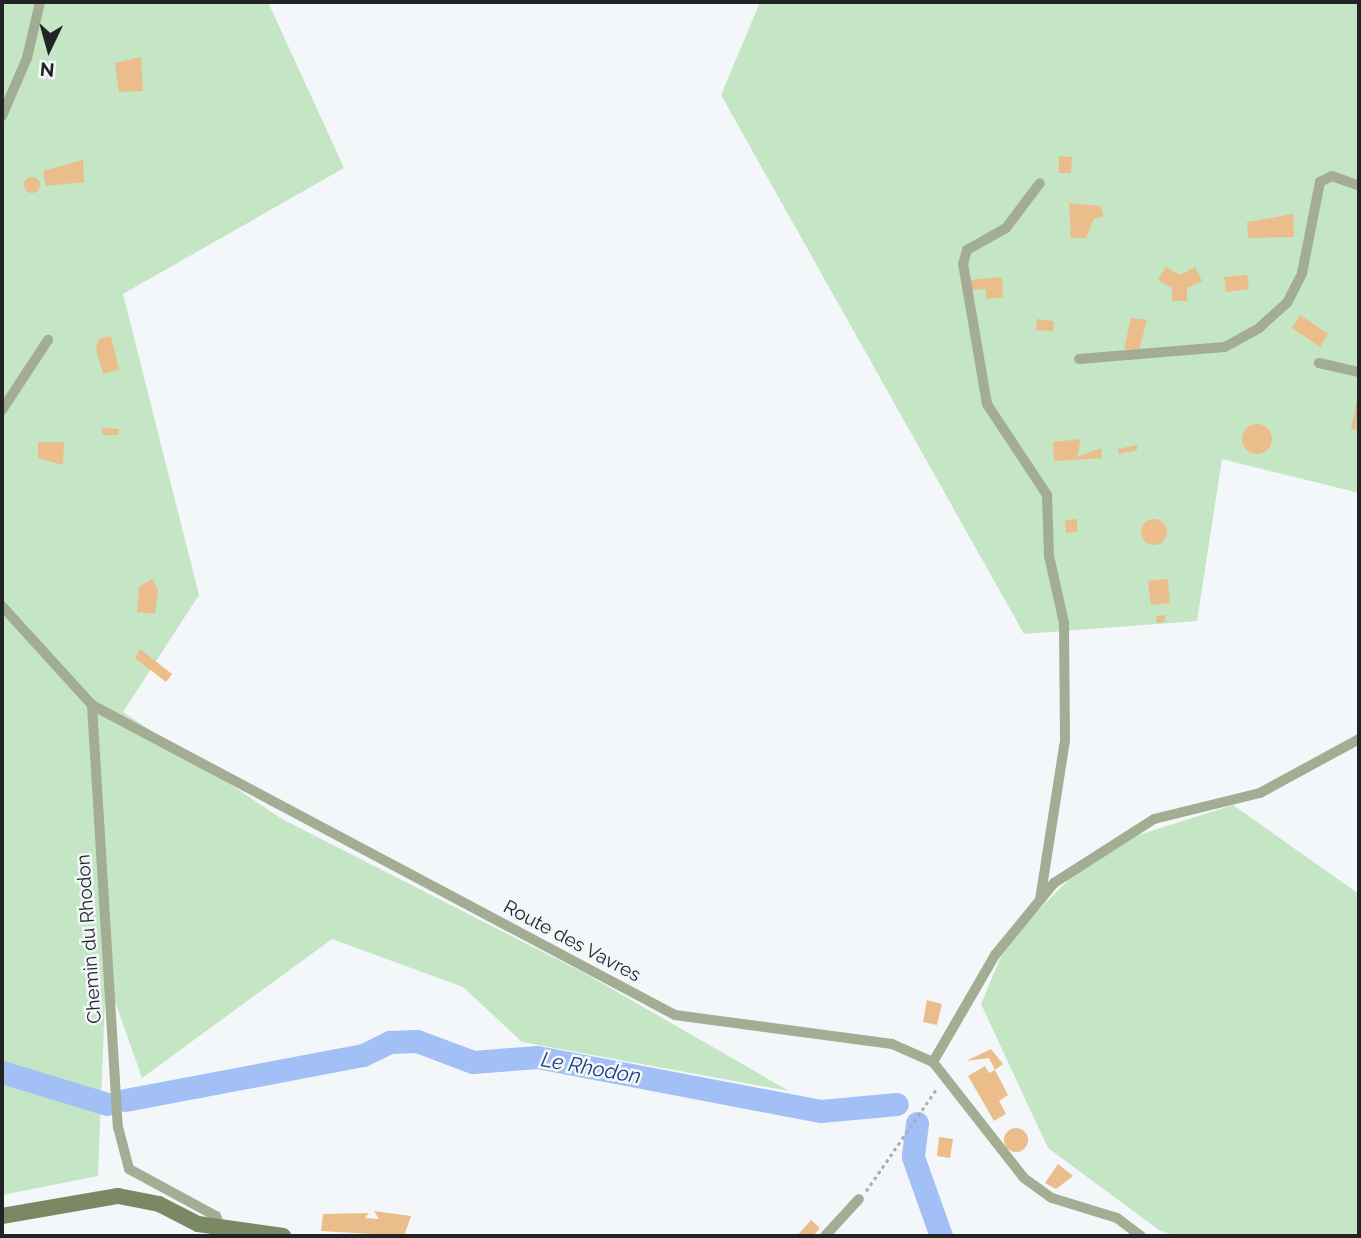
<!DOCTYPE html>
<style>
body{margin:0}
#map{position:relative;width:1361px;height:1238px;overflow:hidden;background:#f4f7f9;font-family:Raleway,sans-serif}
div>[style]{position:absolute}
.green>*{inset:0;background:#c4e6c5}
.river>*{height:23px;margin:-11.5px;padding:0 11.5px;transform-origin:11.5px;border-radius:11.5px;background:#a2bff6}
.building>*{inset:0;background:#ebbd8b}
.round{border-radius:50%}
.path>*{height:2.5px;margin-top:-1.25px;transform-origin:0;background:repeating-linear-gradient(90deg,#abadaf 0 3.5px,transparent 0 7px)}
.minor>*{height:10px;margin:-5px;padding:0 5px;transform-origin:5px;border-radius:5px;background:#a2ad93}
.secondary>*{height:16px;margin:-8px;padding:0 8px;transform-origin:8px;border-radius:8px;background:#7a8964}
span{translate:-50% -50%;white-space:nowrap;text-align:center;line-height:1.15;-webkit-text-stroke:5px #f4f7f9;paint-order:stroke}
.street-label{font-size:19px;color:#222324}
.water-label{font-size:21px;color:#1e3e7d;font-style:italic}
.frame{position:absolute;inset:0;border:4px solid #222324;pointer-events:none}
.north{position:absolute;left:14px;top:14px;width:70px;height:70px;-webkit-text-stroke:5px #f4f7f9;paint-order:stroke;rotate:185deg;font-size:19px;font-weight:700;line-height:28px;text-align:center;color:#222324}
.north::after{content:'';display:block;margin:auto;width:24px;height:32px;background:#222324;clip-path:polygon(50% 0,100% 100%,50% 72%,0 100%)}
</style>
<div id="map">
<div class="green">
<i style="clip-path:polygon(2px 2px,268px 2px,344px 168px,123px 294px,199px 595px,123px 712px,282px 819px,586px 974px,789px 1091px,522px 1042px,463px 987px,332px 939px,142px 1078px,106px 976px,98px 1176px,2px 1195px)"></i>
<i style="clip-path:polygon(760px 2px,1359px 2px,1359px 493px,1222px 459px,1197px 621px,1024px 634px,721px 95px)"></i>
<i style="clip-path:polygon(1233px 805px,1359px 894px,1359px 1236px,1176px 1236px,1159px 1230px,1048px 1148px,981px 1004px,1007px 942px,1101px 847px)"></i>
</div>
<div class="river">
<i style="left:2px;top:1072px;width:110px;rotate:16.9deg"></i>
<i style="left:125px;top:1100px;width:242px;rotate:-10.7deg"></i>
<i style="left:363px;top:1055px;width:30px;rotate:-26deg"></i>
<i style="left:390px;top:1042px;width:27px;rotate:-2deg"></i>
<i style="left:417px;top:1041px;width:60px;rotate:20.6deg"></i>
<i style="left:473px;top:1062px;width:64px;rotate:-4.5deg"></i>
<i style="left:537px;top:1057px;width:289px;rotate:10.8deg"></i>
<i style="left:821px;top:1111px;width:76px;rotate:-5.3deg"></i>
<i style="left:917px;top:1123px;width:34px;rotate:97deg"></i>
<i style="left:913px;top:1157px;width:84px;rotate:70.5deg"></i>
</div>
<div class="building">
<i style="clip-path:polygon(141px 57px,143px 91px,119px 92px,115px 63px)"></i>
<i style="clip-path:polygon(1059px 156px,1072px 157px,1071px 173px,1059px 173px)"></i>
<i style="clip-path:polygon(83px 160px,84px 182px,46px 186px,43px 171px)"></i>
<i class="round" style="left:24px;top:177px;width:16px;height:16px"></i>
<i style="clip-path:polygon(1069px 203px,1101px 206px,1103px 217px,1094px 218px,1086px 238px,1071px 238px)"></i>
<i style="clip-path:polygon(1293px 214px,1294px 237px,1248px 238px,1247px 222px)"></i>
<i style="clip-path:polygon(1166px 267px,1180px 275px,1195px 267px,1202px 281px,1187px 288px,1187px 301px,1172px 301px,1172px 288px,1158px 280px)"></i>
<i style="clip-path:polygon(1247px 275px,1249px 289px,1226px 292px,1224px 277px)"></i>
<i style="clip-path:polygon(1002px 277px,1003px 297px,986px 299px,986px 289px,971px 290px,970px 280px)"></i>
<i style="clip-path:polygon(1300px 315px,1328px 334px,1320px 347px,1292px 328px)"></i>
<i style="clip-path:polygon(1131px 318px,1147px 320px,1139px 351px,1124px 349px)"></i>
<i style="clip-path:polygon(1037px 319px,1054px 321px,1053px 331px,1036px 330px)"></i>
<i style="clip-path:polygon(111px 336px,119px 369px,103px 374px,96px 349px,99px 339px)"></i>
<i style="clip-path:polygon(1358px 394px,1359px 395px,1359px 430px,1351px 429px)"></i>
<i class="round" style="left:1242px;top:424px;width:30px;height:30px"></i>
<i style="clip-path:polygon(102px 428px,119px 429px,118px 435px,102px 435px)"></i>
<i style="clip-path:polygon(1081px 439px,1077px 457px,1101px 448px,1102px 458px,1054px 461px,1053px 442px)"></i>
<i style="clip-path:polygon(38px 442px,64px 442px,63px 465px,38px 458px)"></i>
<i style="clip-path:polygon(1137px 445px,1137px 450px,1119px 454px,1118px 449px)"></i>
<i style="clip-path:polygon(1077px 519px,1077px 532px,1066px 533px,1065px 520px)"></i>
<i class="round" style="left:1141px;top:519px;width:26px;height:26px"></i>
<i style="clip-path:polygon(152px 579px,158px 590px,155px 614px,137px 612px,139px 587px)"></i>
<i style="clip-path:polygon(1168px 579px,1170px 603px,1151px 605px,1148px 581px)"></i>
<i style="clip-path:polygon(1165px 615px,1165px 622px,1157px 623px,1156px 616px)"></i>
<i style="clip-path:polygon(140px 649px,172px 674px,166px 682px,135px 658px)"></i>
<i style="clip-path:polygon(927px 1000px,942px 1004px,937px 1025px,923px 1022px)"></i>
<i style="clip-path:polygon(991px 1049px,1003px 1064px,995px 1070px,1008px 1095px,999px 1101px,1006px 1114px,994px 1121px,968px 1076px,985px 1066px,989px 1073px,995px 1070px,989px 1058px,966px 1061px)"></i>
<i class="round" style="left:1004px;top:1128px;width:24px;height:24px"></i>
<i style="clip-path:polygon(939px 1137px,953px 1139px,950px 1158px,937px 1156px)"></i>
<i style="clip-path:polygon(1058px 1164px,1073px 1176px,1056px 1189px,1045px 1183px)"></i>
<i style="clip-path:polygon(374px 1211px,411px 1216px,404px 1236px,321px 1231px,323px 1214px,369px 1213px,365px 1218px,379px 1219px)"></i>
<i style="clip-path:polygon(811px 1220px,820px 1228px,813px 1236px,797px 1236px)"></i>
</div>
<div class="path">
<i style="left:866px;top:1191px;width:125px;rotate:-55.4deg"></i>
</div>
<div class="minor">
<i style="left:2px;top:116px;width:63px;rotate:-66.7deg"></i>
<i style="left:27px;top:58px;width:57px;rotate:-76.9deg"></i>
<i style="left:1079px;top:359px;width:146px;rotate:-4.7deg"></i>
<i style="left:1225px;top:347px;width:39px;rotate:-29deg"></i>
<i style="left:1259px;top:328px;width:38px;rotate:-42deg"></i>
<i style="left:1287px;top:303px;width:34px;rotate:-63deg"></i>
<i style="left:1302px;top:273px;width:93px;rotate:-78.8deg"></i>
<i style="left:1320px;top:182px;width:13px;rotate:-27deg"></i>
<i style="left:1332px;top:176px;width:29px;rotate:20deg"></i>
<i style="left:1319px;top:363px;width:41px;rotate:12.7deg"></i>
<i style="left:2px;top:410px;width:84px;rotate:-56.7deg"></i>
<i style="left:2px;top:606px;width:134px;rotate:47.7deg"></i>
<i style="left:92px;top:705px;width:660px;rotate:28deg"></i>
<i style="left:675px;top:1015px;width:219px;rotate:7.6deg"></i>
<i style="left:892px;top:1044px;width:45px;rotate:23.7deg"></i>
<i style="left:933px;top:1062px;width:147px;rotate:51.9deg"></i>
<i style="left:1024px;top:1178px;width:34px;rotate:36deg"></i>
<i style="left:1052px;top:1198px;width:68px;rotate:17.1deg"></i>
<i style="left:1117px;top:1218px;width:30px;rotate:37deg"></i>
<i style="left:92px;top:705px;width:423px;rotate:86.5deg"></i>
<i style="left:118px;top:1127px;width:43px;rotate:75.3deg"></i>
<i style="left:129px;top:1169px;width:99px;rotate:28.4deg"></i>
<i style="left:216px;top:1216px;width:14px;rotate:69deg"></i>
<i style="left:1040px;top:900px;width:162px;rotate:-81.1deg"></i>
<i style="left:1065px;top:740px;width:117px;rotate:-90.5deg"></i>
<i style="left:1064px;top:623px;width:69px;rotate:-102.6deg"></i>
<i style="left:1049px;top:556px;width:61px;rotate:-91.9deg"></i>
<i style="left:1047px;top:495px;width:109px;rotate:-123.4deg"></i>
<i style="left:987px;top:404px;width:142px;rotate:-99.7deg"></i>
<i style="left:963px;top:264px;width:15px;rotate:-74deg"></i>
<i style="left:967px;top:250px;width:45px;rotate:-29.4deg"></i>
<i style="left:1006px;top:228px;width:56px;rotate:-52.9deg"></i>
<i style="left:933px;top:1062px;width:124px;rotate:-59.9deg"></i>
<i style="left:995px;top:955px;width:93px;rotate:-50.7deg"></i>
<i style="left:1054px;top:883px;width:119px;rotate:-32.6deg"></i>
<i style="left:1154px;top:819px;width:109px;rotate:-13.8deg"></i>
<i style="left:1260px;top:793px;width:113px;rotate:-28.6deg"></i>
<i style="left:825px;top:1236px;width:50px;rotate:-47.4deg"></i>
</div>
<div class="secondary">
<i style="left:2px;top:1216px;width:118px;rotate:-9.8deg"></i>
<i style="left:118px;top:1196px;width:42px;rotate:11deg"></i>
<i style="left:159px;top:1204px;width:44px;rotate:27.1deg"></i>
<i style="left:198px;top:1224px;width:86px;rotate:8deg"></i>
</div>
<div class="street-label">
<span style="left:89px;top:939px;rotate:-94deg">Chemin du Rhodon</span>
<span style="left:572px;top:941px;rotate:28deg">Route des Vavres</span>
</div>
<div class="water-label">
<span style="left:591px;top:1068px;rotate:10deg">Le Rhodon</span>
</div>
<div class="frame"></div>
<div class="north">N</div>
</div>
